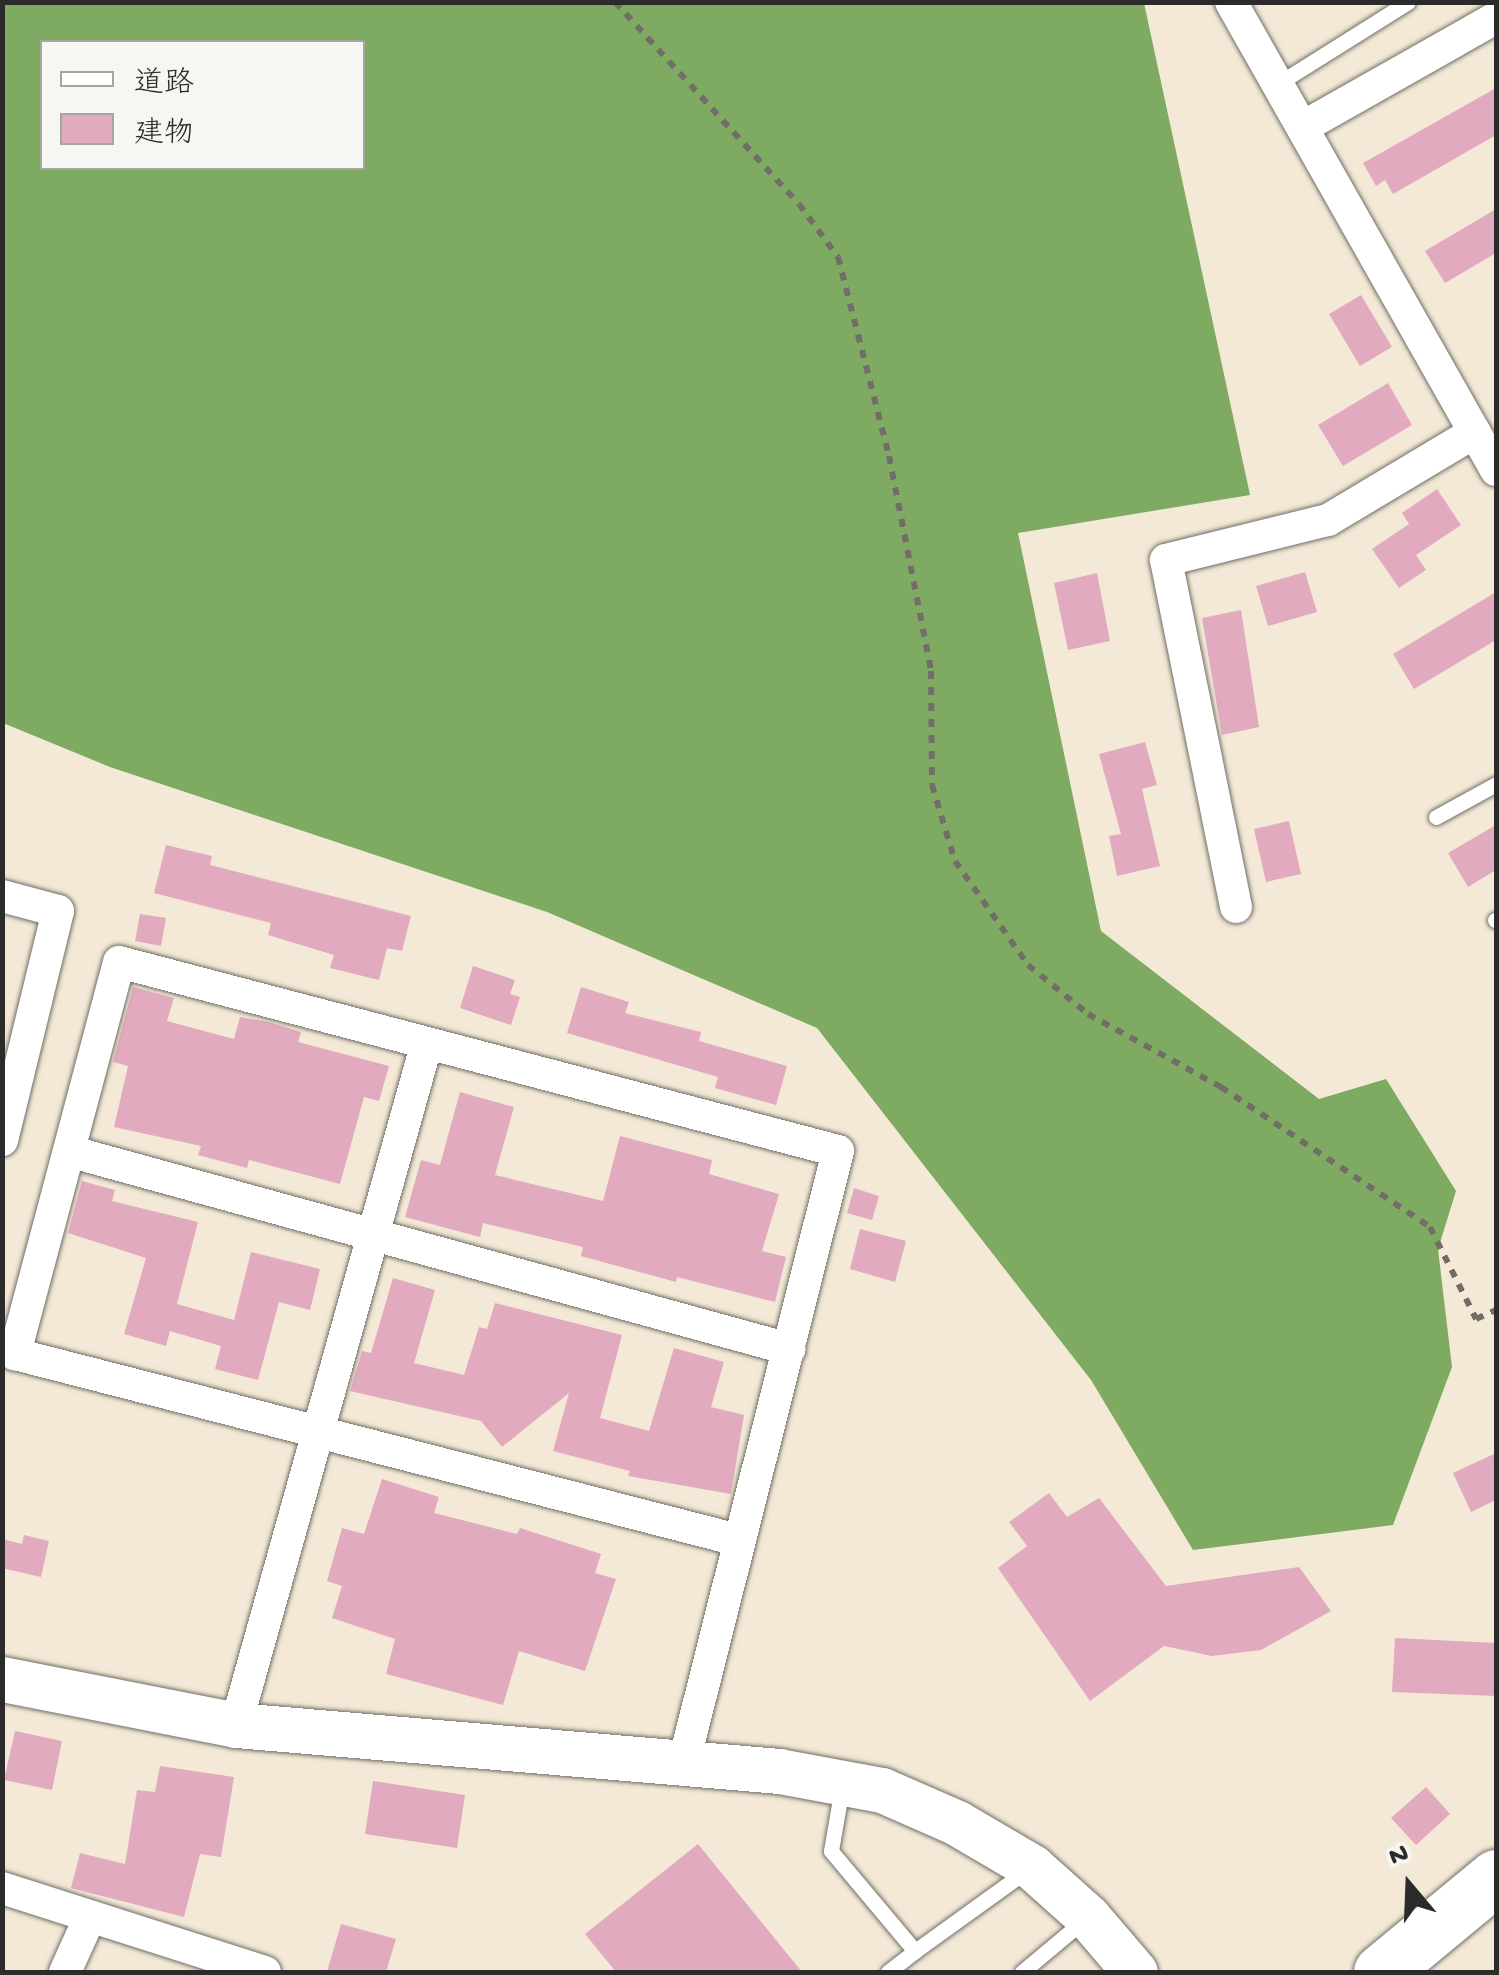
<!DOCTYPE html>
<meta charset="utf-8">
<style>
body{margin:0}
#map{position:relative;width:1499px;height:1975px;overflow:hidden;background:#f3e9d6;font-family:"Gochi Hand","Klee One",sans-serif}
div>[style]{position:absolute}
.forest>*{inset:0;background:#7faa61}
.building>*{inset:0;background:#e2aabe}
.path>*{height:6px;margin-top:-3px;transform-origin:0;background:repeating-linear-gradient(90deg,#716e67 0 8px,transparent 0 16px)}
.roads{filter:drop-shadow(0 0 2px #716e67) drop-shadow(0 0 2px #716e67)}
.lane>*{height:15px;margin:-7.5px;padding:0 7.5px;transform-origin:7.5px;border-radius:7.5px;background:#fff}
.street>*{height:32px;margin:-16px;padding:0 16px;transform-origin:16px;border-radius:16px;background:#fff}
.secondary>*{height:45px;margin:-22.5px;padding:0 22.5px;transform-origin:22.5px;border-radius:22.5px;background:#fff}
.highway>*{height:55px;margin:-27.5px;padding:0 27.5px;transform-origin:27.5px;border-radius:27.5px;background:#fff}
span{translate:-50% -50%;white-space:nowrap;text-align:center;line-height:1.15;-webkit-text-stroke:8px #f6f6f2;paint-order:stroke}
.frame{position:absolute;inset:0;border:5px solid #2b2b2b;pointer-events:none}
.legend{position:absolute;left:40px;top:40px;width:325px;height:130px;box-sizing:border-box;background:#f6f6f2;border:2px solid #a5a5a2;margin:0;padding:12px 18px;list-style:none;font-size:30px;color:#2b2b2b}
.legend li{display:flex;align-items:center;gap:20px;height:50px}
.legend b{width:50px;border:2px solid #a5a5a2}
.north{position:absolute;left:1359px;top:1835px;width:100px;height:100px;-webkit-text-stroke:8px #f6f6f2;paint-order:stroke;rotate:341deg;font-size:28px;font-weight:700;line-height:40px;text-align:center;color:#2b2b2b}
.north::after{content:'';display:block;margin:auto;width:35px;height:45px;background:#2b2b2b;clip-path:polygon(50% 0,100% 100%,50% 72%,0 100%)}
</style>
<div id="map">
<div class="forest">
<i style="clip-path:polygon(evenodd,2px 3px,1144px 3px,1250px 495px,1018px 533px,1101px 931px,1319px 1099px,1386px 1079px,1456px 1191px,1438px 1249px,1452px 1367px,1393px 1525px,1193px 1550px,1091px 1380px,817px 1028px,547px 912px,110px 767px,3px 723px,2px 3px,42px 42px,362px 42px,362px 168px,42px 168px,42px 42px)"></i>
</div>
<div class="building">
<i style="clip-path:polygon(1496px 88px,1496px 135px,1393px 194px,1385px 180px,1376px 186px,1363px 163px)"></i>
<i style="clip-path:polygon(1496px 209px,1496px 253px,1445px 283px,1425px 251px)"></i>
<i style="clip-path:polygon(1361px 295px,1392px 347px,1360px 366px,1329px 314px)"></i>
<i style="clip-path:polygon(1388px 383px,1412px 425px,1343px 466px,1318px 425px)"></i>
<i style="clip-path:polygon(1437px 489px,1461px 525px,1416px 555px,1426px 570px,1399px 588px,1372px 549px,1409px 524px,1402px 513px)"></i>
<i style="clip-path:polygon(1305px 572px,1317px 612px,1268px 626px,1256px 586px)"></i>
<i style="clip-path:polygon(1097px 573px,1110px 641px,1068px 650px,1054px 583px)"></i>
<i style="clip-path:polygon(1496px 592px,1496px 640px,1414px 689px,1393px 654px)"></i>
<i style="clip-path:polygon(1241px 610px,1259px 727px,1222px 735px,1202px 618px)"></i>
<i style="clip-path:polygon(1145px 742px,1157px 785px,1142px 789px,1160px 866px,1117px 876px,1109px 836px,1121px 834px,1099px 754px)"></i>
<i style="clip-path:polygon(1289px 821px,1301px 874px,1266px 882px,1254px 829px)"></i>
<i style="clip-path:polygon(1496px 825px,1496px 870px,1468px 887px,1448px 853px)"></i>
<i style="clip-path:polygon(166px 845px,212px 856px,210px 865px,411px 916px,402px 951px,387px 948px,379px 980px,330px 968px,334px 955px,268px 935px,271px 923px,154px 893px)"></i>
<i style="clip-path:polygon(140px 914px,166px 918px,161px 946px,135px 941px)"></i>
<i style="clip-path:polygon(473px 966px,515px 980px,510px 994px,520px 997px,511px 1025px,460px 1008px)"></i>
<i style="clip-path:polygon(133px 987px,174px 998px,167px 1021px,234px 1039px,240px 1017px,269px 1022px,301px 1032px,298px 1042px,389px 1066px,379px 1101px,364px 1097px,340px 1184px,249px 1160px,247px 1168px,198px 1155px,201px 1146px,114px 1127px,128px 1066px,113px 1062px)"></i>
<i style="clip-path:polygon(581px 987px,629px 1002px,625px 1013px,701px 1032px,699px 1041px,787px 1066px,776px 1105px,715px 1088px,718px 1077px,567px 1033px)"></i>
<i style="clip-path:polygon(460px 1092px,514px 1107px,495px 1175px,603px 1201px,620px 1136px,712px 1160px,709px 1174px,779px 1194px,762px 1251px,786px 1257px,775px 1302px,677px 1277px,676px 1282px,581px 1256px,583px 1247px,483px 1223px,480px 1237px,405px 1217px,421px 1160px,440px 1165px)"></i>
<i style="clip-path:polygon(82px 1181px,115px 1190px,112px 1201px,198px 1222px,177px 1304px,234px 1320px,251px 1252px,320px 1269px,310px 1310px,279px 1302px,258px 1380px,215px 1369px,221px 1346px,170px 1331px,166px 1346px,124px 1334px,146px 1258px,68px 1233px)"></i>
<i style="clip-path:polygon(854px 1188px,879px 1196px,872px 1220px,847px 1213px)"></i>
<i style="clip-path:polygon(860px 1229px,906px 1241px,895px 1282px,850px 1269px)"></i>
<i style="clip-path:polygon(393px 1278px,435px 1290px,414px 1363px,464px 1375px,479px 1327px,487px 1329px,495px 1303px,622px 1335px,600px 1418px,649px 1431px,674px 1348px,724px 1362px,711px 1407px,744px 1415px,731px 1494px,628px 1476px,630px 1471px,553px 1451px,569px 1393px,502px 1447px,481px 1421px,350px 1391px,362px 1351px,371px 1353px)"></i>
<i style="clip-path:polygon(1496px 1453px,1496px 1500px,1471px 1512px,1453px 1473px)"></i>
<i style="clip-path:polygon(382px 1479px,439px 1497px,434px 1513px,517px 1534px,520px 1528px,601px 1554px,595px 1573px,616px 1579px,585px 1671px,519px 1651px,503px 1705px,386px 1674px,395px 1639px,332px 1618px,342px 1586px,327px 1581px,342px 1528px,364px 1534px)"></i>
<i style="clip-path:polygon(1049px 1493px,1067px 1517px,1099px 1498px,1166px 1586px,1299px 1567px,1331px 1611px,1261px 1650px,1212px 1656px,1164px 1646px,1090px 1701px,998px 1568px,1027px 1546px,1009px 1522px)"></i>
<i style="clip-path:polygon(24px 1535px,49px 1541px,41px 1577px,2px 1568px,2px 1539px,22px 1544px)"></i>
<i style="clip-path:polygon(1395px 1638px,1496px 1643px,1496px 1696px,1392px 1692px)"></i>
<i style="clip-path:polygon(15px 1731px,62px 1741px,52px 1790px,4px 1780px)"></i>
<i style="clip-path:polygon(160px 1766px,234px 1777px,221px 1857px,200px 1854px,184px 1917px,71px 1888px,80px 1853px,125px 1864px,137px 1790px,155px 1792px)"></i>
<i style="clip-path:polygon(373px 1781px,465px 1795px,457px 1848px,365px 1834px)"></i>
<i style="clip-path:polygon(1426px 1787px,1450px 1814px,1416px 1845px,1391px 1818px)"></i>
<i style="clip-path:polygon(698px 1844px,802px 1972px,616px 1972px,585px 1934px)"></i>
<i style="clip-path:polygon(341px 1924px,396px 1939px,386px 1972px,327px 1972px)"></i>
</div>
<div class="path">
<i style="left:615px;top:2px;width:273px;rotate:47.7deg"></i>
<i style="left:799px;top:204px;width:66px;rotate:53.7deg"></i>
<i style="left:838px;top:257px;width:205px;rotate:75.6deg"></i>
<i style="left:889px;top:456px;width:219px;rotate:78.9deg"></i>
<i style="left:931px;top:671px;width:114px;rotate:89.5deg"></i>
<i style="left:932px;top:785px;width:79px;rotate:73.2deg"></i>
<i style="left:955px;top:861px;width:127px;rotate:54.9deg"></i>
<i style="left:1028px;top:965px;width:77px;rotate:39.2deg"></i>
<i style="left:1088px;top:1014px;width:152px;rotate:28.8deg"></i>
<i style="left:1221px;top:1087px;width:252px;rotate:33.8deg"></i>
<i style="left:1430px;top:1227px;width:103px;rotate:63.4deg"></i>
<i style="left:1476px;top:1319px;width:22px;rotate:-24deg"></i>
</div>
<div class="roads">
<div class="lane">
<i style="left:1279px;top:83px;width:152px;rotate:-32.1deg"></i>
<i style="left:1436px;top:817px;width:68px;rotate:-28.8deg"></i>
<i style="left:1495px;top:920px;width:1px"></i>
<i style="left:842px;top:1787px;width:65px;rotate:99.8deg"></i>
<i style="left:831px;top:1851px;width:131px;rotate:50deg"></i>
<i style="left:915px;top:1951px;width:137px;rotate:-35.8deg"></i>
<i style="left:888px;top:1972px;width:34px;rotate:-38deg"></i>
<i style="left:1022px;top:1972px;width:81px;rotate:-40deg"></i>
</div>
<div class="street">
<i style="left:1231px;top:2px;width:538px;rotate:60.48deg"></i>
<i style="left:1303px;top:127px;width:222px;rotate:-29.5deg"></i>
<i style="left:2px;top:896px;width:58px;rotate:15deg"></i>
<i style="left:58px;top:911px;width:236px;rotate:103.7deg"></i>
<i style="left:1236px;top:907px;width:354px;rotate:-101.4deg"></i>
<i style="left:1166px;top:560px;width:167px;rotate:-13.9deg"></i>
<i style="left:1328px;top:520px;width:171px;rotate:-30.9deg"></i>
<i style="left:72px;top:1152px;width:744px;rotate:15.36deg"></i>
<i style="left:236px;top:1725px;width:705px;rotate:-74.37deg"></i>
<i style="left:683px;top:1766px;width:634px;rotate:-75.85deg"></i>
<i style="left:838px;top:1151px;width:743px;rotate:-165.27deg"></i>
<i style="left:119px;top:962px;width:406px;rotate:104.9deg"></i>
<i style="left:15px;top:1354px;width:747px;rotate:14.43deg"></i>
<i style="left:2px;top:1888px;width:276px;rotate:17.7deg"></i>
<i style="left:65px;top:1972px;width:60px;rotate:-65.6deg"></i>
</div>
<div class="secondary">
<i style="left:2px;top:1679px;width:238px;rotate:11.1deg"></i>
<i style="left:236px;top:1725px;width:545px;rotate:4.84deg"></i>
<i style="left:779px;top:1771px;width:105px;rotate:10.5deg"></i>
<i style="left:882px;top:1790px;width:82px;rotate:23.7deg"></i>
<i style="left:957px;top:1823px;width:87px;rotate:30.4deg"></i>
<i style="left:1032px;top:1867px;width:75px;rotate:41.8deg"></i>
<i style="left:1088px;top:1917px;width:72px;rotate:49.5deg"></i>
</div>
<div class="highway">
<i style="left:1381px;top:1972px;width:149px;rotate:-39.6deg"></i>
</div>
</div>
<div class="frame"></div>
<ul class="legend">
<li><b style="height:12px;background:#fff"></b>道路</li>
<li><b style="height:28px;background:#e2aabe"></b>建物</li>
</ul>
<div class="north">N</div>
</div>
